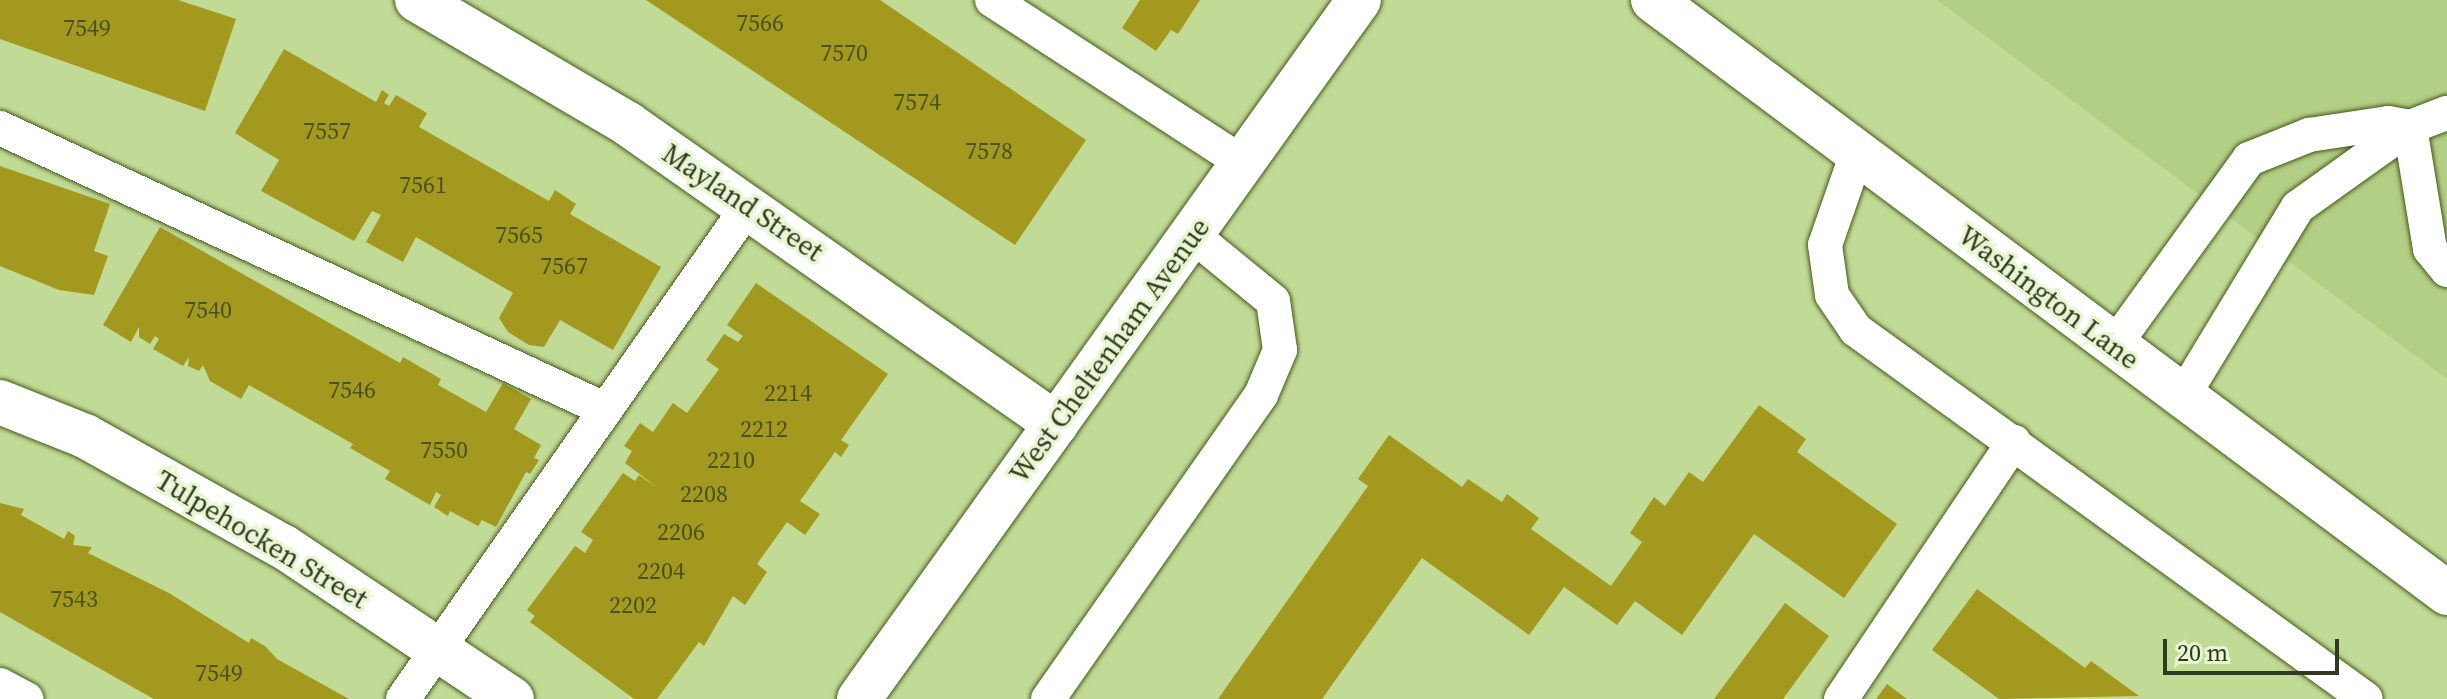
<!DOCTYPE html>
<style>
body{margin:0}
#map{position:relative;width:2447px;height:699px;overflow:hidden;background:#c1da96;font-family:"Source Serif 4",serif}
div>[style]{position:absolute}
.built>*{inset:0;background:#b3ce85}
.building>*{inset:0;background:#a2991e}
.roads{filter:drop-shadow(0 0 2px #455918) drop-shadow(0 0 2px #455918)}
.lane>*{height:34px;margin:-17px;padding:0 17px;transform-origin:17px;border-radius:17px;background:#fff}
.street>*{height:44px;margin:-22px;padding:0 22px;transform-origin:22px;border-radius:22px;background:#fff}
.primary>*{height:44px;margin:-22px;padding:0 22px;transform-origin:22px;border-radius:22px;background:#fff}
.highway>*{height:44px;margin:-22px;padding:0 22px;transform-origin:22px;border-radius:22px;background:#fff}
span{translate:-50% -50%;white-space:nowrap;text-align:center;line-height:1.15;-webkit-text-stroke:7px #e8f6d4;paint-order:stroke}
.number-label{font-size:24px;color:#4c521f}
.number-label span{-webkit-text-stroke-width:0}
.street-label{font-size:28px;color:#303a1f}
.scale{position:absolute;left:2163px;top:639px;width:176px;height:36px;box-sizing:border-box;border:4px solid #303a1f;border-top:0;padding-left:10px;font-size:24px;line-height:28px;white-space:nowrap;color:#303a1f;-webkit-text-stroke:6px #e8f6d4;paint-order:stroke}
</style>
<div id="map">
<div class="built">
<i style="clip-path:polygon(1937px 0,2447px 0,2447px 379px)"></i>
</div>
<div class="building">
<i style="clip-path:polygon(0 0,178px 0,236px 19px,205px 111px,0 39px)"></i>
<i style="clip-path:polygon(646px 0,880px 0,1086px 140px,1015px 245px)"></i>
<i style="clip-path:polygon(1140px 0,1200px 0,1178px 34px,1171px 30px,1156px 51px,1122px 28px)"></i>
<i style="clip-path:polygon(284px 49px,376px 102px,382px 90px,389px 95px,384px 103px,389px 106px,396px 95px,427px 113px,419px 127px,549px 201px,555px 190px,576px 204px,570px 214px,661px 267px,613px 350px,560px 320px,544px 347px,529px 345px,508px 332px,499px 318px,513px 293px,416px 237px,403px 262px,366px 242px,381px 215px,372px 211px,354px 241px,261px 191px,279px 160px,235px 133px)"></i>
<i style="clip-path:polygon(0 166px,110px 204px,94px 251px,108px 256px,94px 295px,59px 290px,0 266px)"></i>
<i style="clip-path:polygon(160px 227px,400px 363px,403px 357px,441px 379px,438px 385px,486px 412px,503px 383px,531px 399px,514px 429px,541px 445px,534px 458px,539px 460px,530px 474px,526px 472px,496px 527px,482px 520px,478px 526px,450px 511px,448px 516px,434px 507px,441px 495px,436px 492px,430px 505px,385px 479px,390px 471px,350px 448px,353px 444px,249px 385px,241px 399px,210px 381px,203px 365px,199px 371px,188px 366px,189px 357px,183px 366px,153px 349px,159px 339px,155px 336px,150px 344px,139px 337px,139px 327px,131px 342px,103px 325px)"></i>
<i style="clip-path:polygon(756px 283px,888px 374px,841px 440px,849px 445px,841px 457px,835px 452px,800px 501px,820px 514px,805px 535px,787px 522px,757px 564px,767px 572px,745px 605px,733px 596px,704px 646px,699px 642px,657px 699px,634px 699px,530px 622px,535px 616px,527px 610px,575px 546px,585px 553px,593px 540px,581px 532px,623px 473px,635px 481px,639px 475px,658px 488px,625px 463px,632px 451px,624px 446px,640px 423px,653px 432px,673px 403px,687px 413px,719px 369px,706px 360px,724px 334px,738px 342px,743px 336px,727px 325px)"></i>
<i style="clip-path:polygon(1759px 405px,1806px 439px,1797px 452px,1897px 524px,1844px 598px,1754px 534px,1682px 635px,1635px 601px,1617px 625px,1564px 587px,1529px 635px,1422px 558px,1322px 699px,1218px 699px,1368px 486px,1358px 479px,1389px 435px,1462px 487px,1468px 479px,1502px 502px,1507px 494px,1539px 518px,1531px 529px,1611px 586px,1642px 542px,1630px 533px,1654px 497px,1665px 506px,1689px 472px,1703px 482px)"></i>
<i style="clip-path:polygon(0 503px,24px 509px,21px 515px,64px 539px,68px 531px,75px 536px,73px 545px,92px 547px,88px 553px,169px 593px,249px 643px,251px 638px,265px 646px,277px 659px,349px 699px,154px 699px,120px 680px,0 612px)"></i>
<i style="clip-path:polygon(1977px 589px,2085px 668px,2091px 661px,2139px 696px,1999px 699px,1932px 650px)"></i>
<i style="clip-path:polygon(1785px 603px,1829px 636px,1783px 699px,1714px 699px)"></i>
<i style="clip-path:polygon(1887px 684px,1907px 699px,1876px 699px)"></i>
</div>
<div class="roads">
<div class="lane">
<i style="left:992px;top:0;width:299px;rotate:33deg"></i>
<i style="left:2410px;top:127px;width:124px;rotate:80.7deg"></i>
<i style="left:2430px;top:249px;width:27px;rotate:51deg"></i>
<i style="left:0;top:128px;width:668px;rotate:24.95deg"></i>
<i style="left:1857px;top:153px;width:97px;rotate:109.2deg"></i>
<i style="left:1825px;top:245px;width:50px;rotate:82deg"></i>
<i style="left:1832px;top:295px;width:42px;rotate:55.6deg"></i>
<i style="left:1856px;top:330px;width:629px;rotate:35.89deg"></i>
<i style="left:2113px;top:347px;width:232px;rotate:-54.1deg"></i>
<i style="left:2249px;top:159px;width:65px;rotate:-21.8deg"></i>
<i style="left:2309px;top:135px;width:80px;rotate:-8.6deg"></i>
<i style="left:2388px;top:123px;width:22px;rotate:10deg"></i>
<i style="left:2183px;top:396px;width:221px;rotate:-58.7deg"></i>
<i style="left:2298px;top:207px;width:138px;rotate:-35.5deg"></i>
<i style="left:2410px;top:127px;width:40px;rotate:-21deg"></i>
<i style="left:0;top:685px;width:30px;rotate:28deg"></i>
<i style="left:403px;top:699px;width:603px;rotate:-54.99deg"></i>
<i style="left:1048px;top:699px;width:371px;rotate:-55deg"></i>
<i style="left:1261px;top:395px;width:49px;rotate:-67.1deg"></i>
<i style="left:1280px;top:350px;width:49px;rotate:-98.1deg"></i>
<i style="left:1273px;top:301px;width:106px;rotate:-140.7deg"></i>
<i style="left:1841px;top:699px;width:310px;rotate:-56.1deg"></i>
</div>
<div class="street">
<i style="left:417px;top:0;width:245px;rotate:30.4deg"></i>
<i style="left:628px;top:124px;width:523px;rotate:35.03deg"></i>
<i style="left:0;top:402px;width:92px;rotate:21.8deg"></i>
<i style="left:85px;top:436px;width:228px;rotate:29.2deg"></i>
<i style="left:284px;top:547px;width:274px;rotate:33.7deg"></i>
</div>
<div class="primary">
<i style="left:1653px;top:0;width:991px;rotate:36.75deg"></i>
</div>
<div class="highway">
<i style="left:859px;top:699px;width:859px;rotate:-54.42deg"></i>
</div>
</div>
<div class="number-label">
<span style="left:760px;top:23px">7566</span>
<span style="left:87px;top:28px">7549</span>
<span style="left:844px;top:53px">7570</span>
<span style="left:917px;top:102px">7574</span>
<span style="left:327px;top:131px">7557</span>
<span style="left:989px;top:151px">7578</span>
<span style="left:423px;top:185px">7561</span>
<span style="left:519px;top:235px">7565</span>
<span style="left:564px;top:266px">7567</span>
<span style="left:208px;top:310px">7540</span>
<span style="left:352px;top:390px">7546</span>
<span style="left:788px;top:393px">2214</span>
<span style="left:764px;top:429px">2212</span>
<span style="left:444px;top:450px">7550</span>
<span style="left:731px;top:460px">2210</span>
<span style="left:704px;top:494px">2208</span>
<span style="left:681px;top:532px">2206</span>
<span style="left:661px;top:571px">2204</span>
<span style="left:74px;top:599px">7543</span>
<span style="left:633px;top:605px">2202</span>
<span style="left:219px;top:673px">7549</span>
</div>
<div class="street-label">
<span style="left:743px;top:202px;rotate:34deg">Mayland Street</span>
<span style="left:2049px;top:297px;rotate:37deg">Washington Lane</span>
<span style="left:1109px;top:350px;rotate:-54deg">West Cheltenham Avenue</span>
<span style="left:262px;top:539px;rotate:31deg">Tulpehocken Street</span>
</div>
<div class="scale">20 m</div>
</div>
